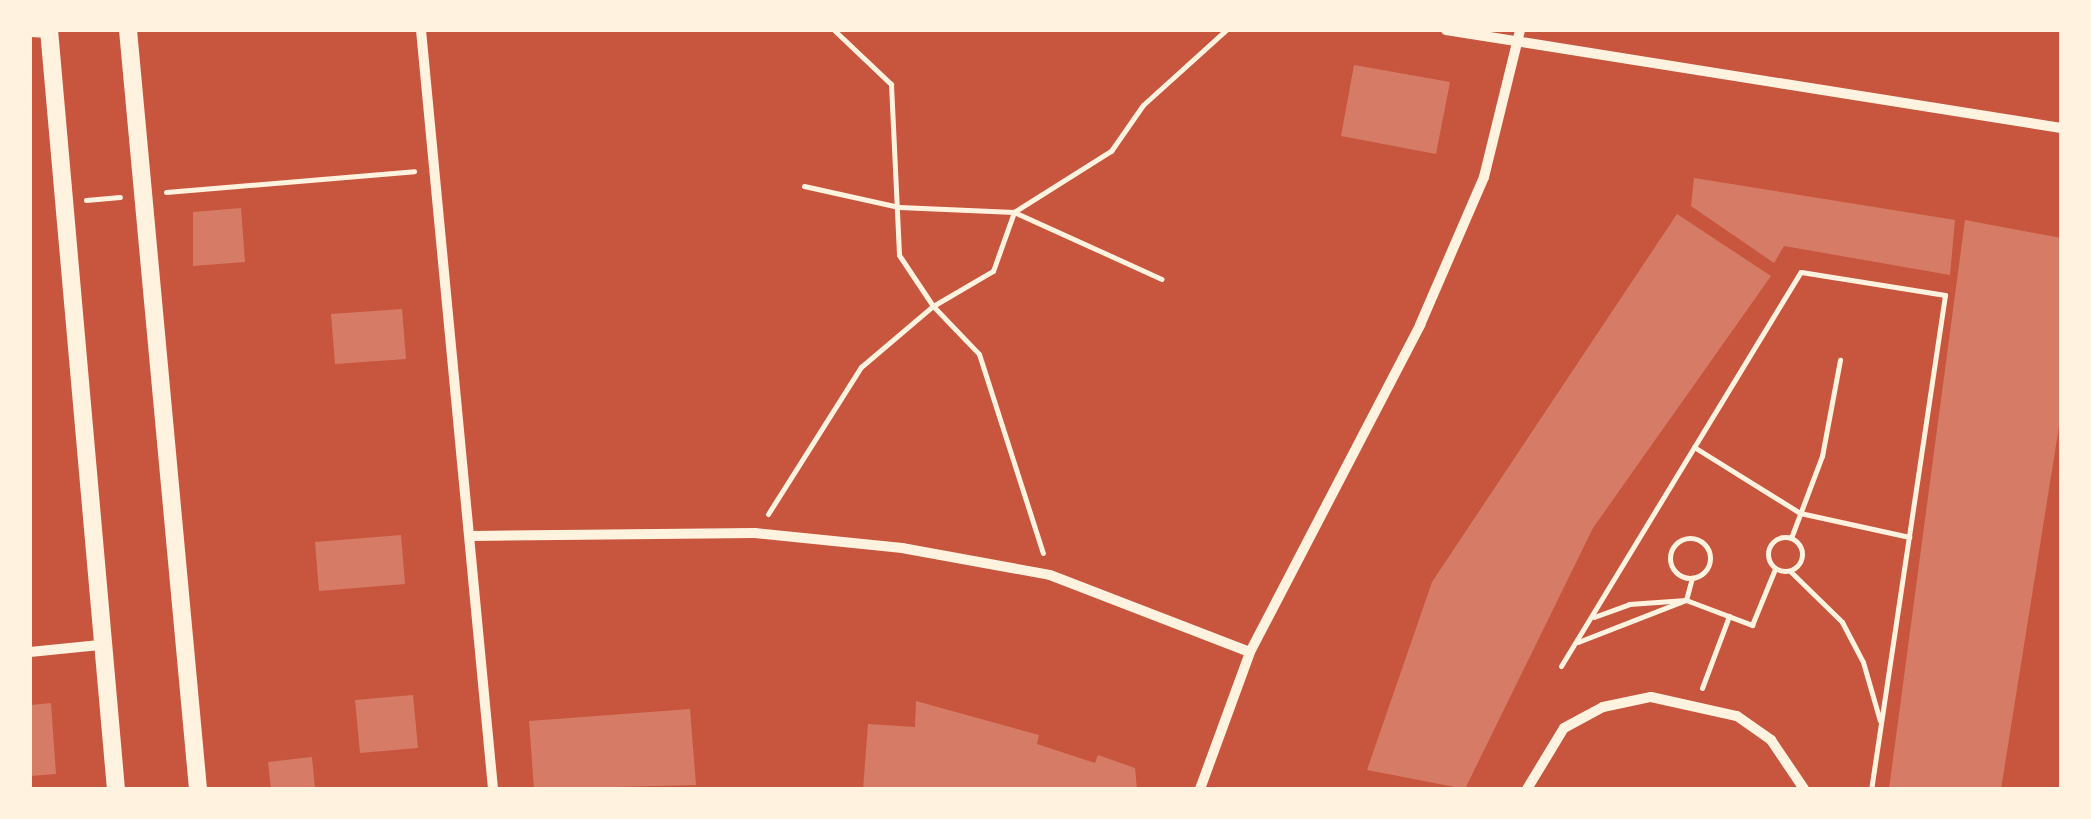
<!DOCTYPE html>
<style>
body{margin:0}
#map{position:relative;width:2091px;height:819px;overflow:hidden;background:#c8553d;font-family:Overpass,sans-serif}
div>[style]{position:absolute}
.building>*{inset:0;background:#d67c66}
.path>*{height:5px;margin:-2.5px;padding:0 2.5px;transform-origin:2.5px;border-radius:2.5px;background:#fff3e0}
.path>.ring{margin:-2.5px;padding:0;box-sizing:content-box;background:none;border:5px solid #fff3e0;border-radius:50%}
.minor>*{height:10px;margin:-5px;padding:0 5px;transform-origin:5px;border-radius:5px;background:#fff3e0}
.secondary>*{height:18px;margin:-9px;padding:0 9px;transform-origin:9px;border-radius:9px;background:#fff3e0}
span{translate:-50% -50%;white-space:nowrap;text-align:center;line-height:1.15;-webkit-text-stroke:9px #fff3e0;paint-order:stroke}
.frame{position:absolute;inset:0;border:32px solid #fff3e0;pointer-events:none}
</style>
<div id="map">
<div class="building">
<i style="clip-path:polygon(1354px 65px,1450px 82px,1436px 154px,1341px 136px)"></i>
<i style="clip-path:polygon(1694px 178px,1955px 220px,1950px 275px,1784px 246px,1774px 263px,1691px 206px)"></i>
<i style="clip-path:polygon(241px 208px,245px 262px,193px 266px,193px 212px)"></i>
<i style="clip-path:polygon(1677px 214px,1771px 276px,1593px 528px,1465px 789px,1367px 770px,1432px 582px)"></i>
<i style="clip-path:polygon(1965px 220px,2061px 238px,2061px 414px,2001px 789px,1889px 789px)"></i>
<i style="clip-path:polygon(402px 309px,406px 359px,335px 364px,331px 314px)"></i>
<i style="clip-path:polygon(401px 535px,405px 584px,319px 591px,315px 542px)"></i>
<i style="clip-path:polygon(413px 695px,418px 748px,360px 753px,355px 700px)"></i>
<i style="clip-path:polygon(916px 701px,1039px 735px,1037px 744px,1095px 763px,1098px 755px,1135px 768px,1137px 789px,863px 789px,868px 724px,915px 727px)"></i>
<i style="clip-path:polygon(51px 703px,56px 774px,30px 776px,30px 705px)"></i>
<i style="clip-path:polygon(690px 709px,696px 785px,534px 789px,529px 721px)"></i>
<i style="clip-path:polygon(312px 757px,315px 789px,271px 789px,268px 762px)"></i>
</div>
<div class="path">
<i style="left:834px;top:30px;width:79px;rotate:43.5deg"></i>
<i style="left:891px;top:84px;width:171px;rotate:87.3deg"></i>
<i style="left:899px;top:255px;width:61px;rotate:56.3deg"></i>
<i style="left:933px;top:306px;width:66px;rotate:46.2deg"></i>
<i style="left:979px;top:354px;width:209px;rotate:72.2deg"></i>
<i style="left:804px;top:186px;width:97px;rotate:12.5deg"></i>
<i style="left:899px;top:207px;width:115px;rotate:2.5deg"></i>
<i style="left:1014px;top:212px;width:162px;rotate:24.4deg"></i>
<i style="left:166px;top:192px;width:249px;rotate:-4.8deg"></i>
<i style="left:86px;top:200px;width:34px;rotate:-5deg"></i>
<i style="left:1694px;top:447px;width:125px;rotate:31.9deg"></i>
<i style="left:1800px;top:513px;width:112px;rotate:12.4deg"></i>
<i style="left:768px;top:514px;width:174px;rotate:-57.7deg"></i>
<i style="left:861px;top:367px;width:94px;rotate:-40.3deg"></i>
<i style="left:933px;top:306px;width:69px;rotate:-30.3deg"></i>
<i style="left:993px;top:271px;width:63px;rotate:-70.4deg"></i>
<i style="left:1014px;top:212px;width:115px;rotate:-32.2deg"></i>
<i style="left:1111px;top:151px;width:56px;rotate:-55.2deg"></i>
<i style="left:1143px;top:105px;width:112px;rotate:-42.1deg"></i>
<i class="ring" style="left:1768px;top:537px;width:29px;height:29px"></i>
<i style="left:1791px;top:538px;width:88px;rotate:-69.3deg"></i>
<i style="left:1822px;top:456px;width:98px;rotate:-79.4deg"></i>
<i class="ring" style="left:1670px;top:538px;width:35px;height:35px"></i>
<i style="left:1790px;top:571px;width:73px;rotate:44.4deg"></i>
<i style="left:1842px;top:622px;width:45px;rotate:62.3deg"></i>
<i style="left:1863px;top:662px;width:61px;rotate:73.9deg"></i>
<i style="left:1594px;top:617px;width:37px;rotate:-20deg"></i>
<i style="left:1629px;top:604px;width:57px;rotate:-4deg"></i>
<i style="left:1686px;top:600px;width:71px;rotate:20.7deg"></i>
<i style="left:1752px;top:625px;width:61px;rotate:-67.7deg"></i>
<i style="left:1578px;top:642px;width:116px;rotate:-21.3deg"></i>
<i style="left:1686px;top:600px;width:23px;rotate:-75deg"></i>
<i style="left:1561px;top:666px;width:461px;rotate:-58.7deg"></i>
<i style="left:1801px;top:272px;width:146px;rotate:9.1deg"></i>
<i style="left:1945px;top:295px;width:500px;rotate:98.5deg"></i>
<i style="left:1702px;top:688px;width:77px;rotate:-69.4deg"></i>
</div>
<div class="minor">
<i style="left:421px;top:30px;width:762px;rotate:84.58deg"></i>
<i style="left:1446px;top:30px;width:623px;rotate:9.05deg"></i>
<i style="left:30px;top:32px;width:19px;rotate:3deg"></i>
<i style="left:472px;top:536px;width:283px;rotate:-0.6deg"></i>
<i style="left:755px;top:533px;width:148px;rotate:5.8deg"></i>
<i style="left:902px;top:548px;width:150px;rotate:10.3deg"></i>
<i style="left:1050px;top:575px;width:214px;rotate:21.1deg"></i>
<i style="left:30px;top:652px;width:70px;rotate:-5.7deg"></i>
<i style="left:1200px;top:789px;width:146px;rotate:-69.9deg"></i>
<i style="left:1250px;top:652px;width:369px;rotate:-62.5deg"></i>
<i style="left:1420px;top:325px;width:161px;rotate:-66.6deg"></i>
<i style="left:1484px;top:177px;width:151px;rotate:-76.2deg"></i>
<i style="left:1527px;top:789px;width:71px;rotate:-58.8deg"></i>
<i style="left:1564px;top:728px;width:44px;rotate:-28.3deg"></i>
<i style="left:1603px;top:707px;width:49px;rotate:-11.8deg"></i>
<i style="left:1651px;top:697px;width:88px;rotate:12.5deg"></i>
<i style="left:1737px;top:716px;width:42px;rotate:35.2deg"></i>
<i style="left:1771px;top:740px;width:59px;rotate:56deg"></i>
</div>
<div class="secondary">
<i style="left:49px;top:30px;width:762px;rotate:84.96deg"></i>
<i style="left:128px;top:30px;width:762px;rotate:84.73deg"></i>
</div>
<div class="frame"></div>
</div>
